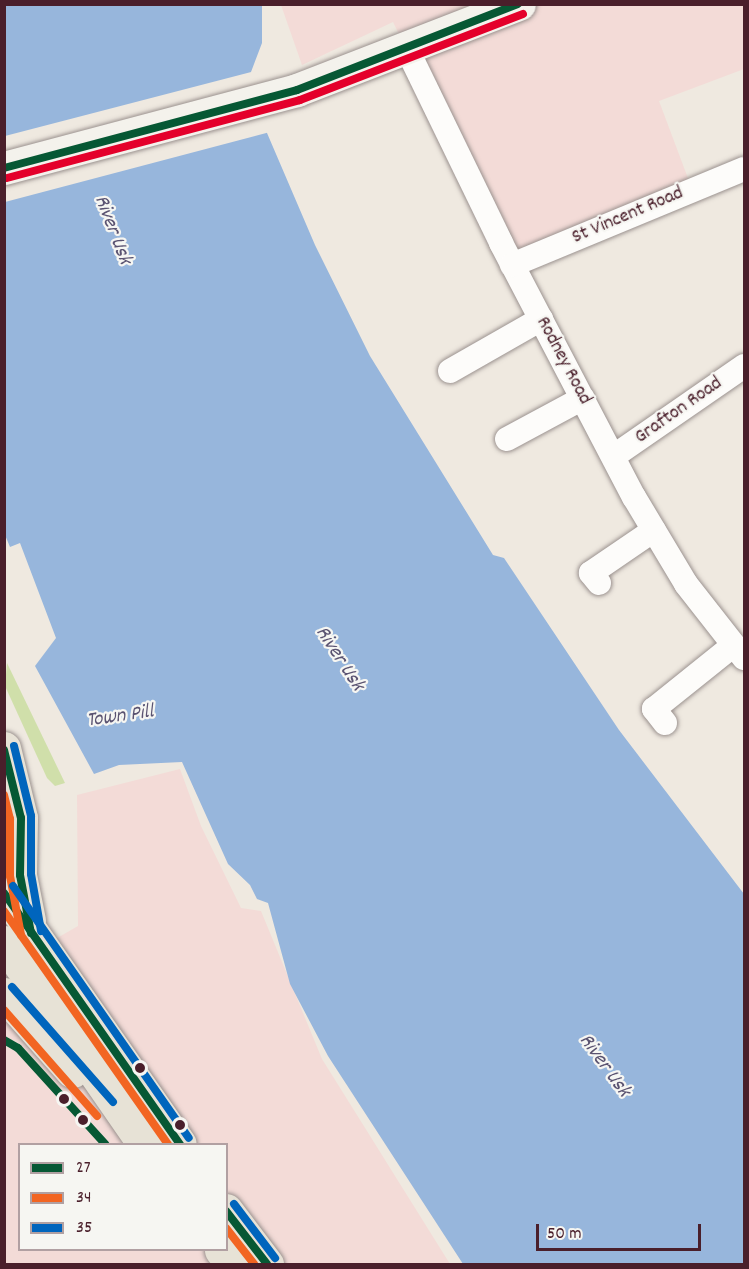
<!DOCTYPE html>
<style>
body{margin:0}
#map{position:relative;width:749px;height:1269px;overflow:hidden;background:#efe9e0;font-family:Dekko,sans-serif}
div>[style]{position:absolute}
.built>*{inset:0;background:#f3dbd7}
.green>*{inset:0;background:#d0dfaa}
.water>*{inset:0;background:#97b6dc}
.pier>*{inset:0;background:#efe9e0}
.roads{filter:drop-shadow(0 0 2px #9b928f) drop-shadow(0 0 2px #9b928f)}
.minor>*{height:24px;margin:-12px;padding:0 12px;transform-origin:12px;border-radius:12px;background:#fdfcfa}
.secondary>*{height:33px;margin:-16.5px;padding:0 16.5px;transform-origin:16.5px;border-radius:16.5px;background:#f4f2ec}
.primary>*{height:33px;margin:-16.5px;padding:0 16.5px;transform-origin:16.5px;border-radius:16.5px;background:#e7e2d6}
.bus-1>*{height:8px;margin:-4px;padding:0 4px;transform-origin:4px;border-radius:4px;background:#065834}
.bus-2>*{height:8px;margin:-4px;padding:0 4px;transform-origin:4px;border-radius:4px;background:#f26522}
.bus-3>*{height:8px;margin:-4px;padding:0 4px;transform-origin:4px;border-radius:4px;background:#0065bd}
.bus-4>*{height:8px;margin:-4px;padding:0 4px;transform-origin:4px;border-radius:4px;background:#e4002b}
.dots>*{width:16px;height:16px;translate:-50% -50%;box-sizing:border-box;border:3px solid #f6f6f2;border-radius:50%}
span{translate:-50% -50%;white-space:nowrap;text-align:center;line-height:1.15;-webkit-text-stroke:4.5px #f6f6f2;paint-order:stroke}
.street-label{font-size:20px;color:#4a1f2b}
.water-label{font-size:21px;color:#5a5371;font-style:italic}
.frame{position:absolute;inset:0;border:6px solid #4a1f2b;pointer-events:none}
.legend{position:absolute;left:18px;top:1143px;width:210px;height:108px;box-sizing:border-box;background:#f6f6f2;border:2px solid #b1a0a2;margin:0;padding:8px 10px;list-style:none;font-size:18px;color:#4a1f2b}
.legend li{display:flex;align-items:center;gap:12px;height:30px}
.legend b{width:30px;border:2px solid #b1a0a2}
.scale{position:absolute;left:536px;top:1224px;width:165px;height:27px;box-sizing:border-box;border:3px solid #4a1f2b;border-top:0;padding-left:8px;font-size:18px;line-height:21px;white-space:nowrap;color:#4a1f2b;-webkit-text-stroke:4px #f6f6f2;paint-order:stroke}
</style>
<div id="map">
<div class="built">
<i style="clip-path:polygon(281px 5px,744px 5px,744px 69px,659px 101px,692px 189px,512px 265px,393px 22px,302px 65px)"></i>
<i style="clip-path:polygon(evenodd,180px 769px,201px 826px,241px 908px,261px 911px,322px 1059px,450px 1264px,5px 1264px,5px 968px,78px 926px,77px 795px,180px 769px,20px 1144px,226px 1144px,226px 1250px,20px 1250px,20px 1144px)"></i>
</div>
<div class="green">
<i style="clip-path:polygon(7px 663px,65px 783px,55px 786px,47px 778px,5px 686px)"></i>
</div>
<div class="water">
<i style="clip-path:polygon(4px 5px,262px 5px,262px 43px,251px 72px,267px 133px,315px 245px,370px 356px,493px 555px,504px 558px,619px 730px,744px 894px,744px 1264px,463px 1264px,328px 1056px,290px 984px,268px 903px,257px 899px,250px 885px,228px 864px,182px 762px,119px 765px,94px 774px,35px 666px,56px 638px,20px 543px,10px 547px,5px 535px)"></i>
</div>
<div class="pier">
<i style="clip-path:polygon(255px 71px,270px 132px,5px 202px,5px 136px)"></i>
</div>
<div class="roads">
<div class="minor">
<i style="left:407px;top:49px;width:216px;rotate:64.1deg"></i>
<i style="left:501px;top:243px;width:287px;rotate:62.4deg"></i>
<i style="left:634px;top:497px;width:101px;rotate:59.1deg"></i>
<i style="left:686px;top:584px;width:94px;rotate:51.9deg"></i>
<i style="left:512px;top:265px;width:251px;rotate:-22.5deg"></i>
<i style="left:450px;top:371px;width:105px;rotate:-29.7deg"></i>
<i style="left:507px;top:439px;width:86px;rotate:-28.3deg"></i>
<i style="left:614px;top:456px;width:158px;rotate:-34.7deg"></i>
<i style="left:599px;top:583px;width:13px;rotate:-129deg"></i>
<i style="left:591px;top:573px;width:76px;rotate:-34.3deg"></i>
<i style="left:665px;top:723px;width:18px;rotate:-128deg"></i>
<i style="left:654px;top:709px;width:102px;rotate:-38.7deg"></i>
</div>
<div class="secondary">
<i style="left:4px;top:168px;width:303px;rotate:-14.9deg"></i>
<i style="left:297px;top:90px;width:238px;rotate:-21.2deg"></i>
</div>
<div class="primary">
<i style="left:4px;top:748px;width:72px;rotate:76.3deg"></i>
<i style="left:21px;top:818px;width:57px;rotate:91deg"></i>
<i style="left:20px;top:875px;width:46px;rotate:78.7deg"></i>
<i style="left:4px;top:892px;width:307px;rotate:55.1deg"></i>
<i style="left:4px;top:942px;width:246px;rotate:55.3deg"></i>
<i style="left:4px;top:994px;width:103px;rotate:48.6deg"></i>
<i style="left:226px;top:1210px;width:68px;rotate:52.8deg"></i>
<i style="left:221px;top:1250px;width:18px;rotate:52deg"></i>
</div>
</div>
<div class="bus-1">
<i style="left:4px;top:168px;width:303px;rotate:-14.9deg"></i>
<i style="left:297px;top:90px;width:237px;rotate:-21.3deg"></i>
<i style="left:4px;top:750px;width:70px;rotate:76deg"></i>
<i style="left:21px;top:818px;width:57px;rotate:91deg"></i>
<i style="left:20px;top:875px;width:59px;rotate:79.3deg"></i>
<i style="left:4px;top:893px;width:307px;rotate:55deg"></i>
<i style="left:4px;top:1040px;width:16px;rotate:30deg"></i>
<i style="left:18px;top:1048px;width:130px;rotate:47.8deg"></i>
<i style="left:226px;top:1211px;width:67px;rotate:52.3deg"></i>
</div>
<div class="bus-2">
<i style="left:4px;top:795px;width:25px;rotate:76deg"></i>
<i style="left:10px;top:819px;width:57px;rotate:90deg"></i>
<i style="left:10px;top:876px;width:60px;rotate:79.4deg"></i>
<i style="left:4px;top:911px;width:285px;rotate:54.9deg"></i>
<i style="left:4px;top:1010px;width:141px;rotate:48.7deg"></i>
<i style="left:226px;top:1228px;width:46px;rotate:52.1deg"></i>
</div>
<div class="bus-3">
<i style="left:14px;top:746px;width:72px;rotate:76.3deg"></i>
<i style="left:31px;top:816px;width:58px;rotate:90deg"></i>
<i style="left:31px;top:874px;width:58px;rotate:80deg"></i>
<i style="left:13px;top:886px;width:307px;rotate:55.1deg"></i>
<i style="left:12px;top:987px;width:153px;rotate:48.7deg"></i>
<i style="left:234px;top:1204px;width:68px;rotate:52.8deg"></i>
</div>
<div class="bus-4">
<i style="left:7px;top:178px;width:303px;rotate:-14.9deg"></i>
<i style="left:300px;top:100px;width:239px;rotate:-21.1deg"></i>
</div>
<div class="dots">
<i style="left:140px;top:1068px;background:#4a1f2b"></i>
<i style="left:64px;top:1099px;background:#4a1f2b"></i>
<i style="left:83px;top:1120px;background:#4a1f2b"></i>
<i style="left:180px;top:1125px;background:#4a1f2b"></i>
</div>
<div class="street-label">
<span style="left:628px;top:216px;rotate:-23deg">St Vincent Road</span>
<span style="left:563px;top:361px;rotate:62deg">Rodney Road</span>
<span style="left:679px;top:411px;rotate:-35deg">Grafton Road</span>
</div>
<div class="water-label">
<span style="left:112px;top:230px;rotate:69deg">River Usk</span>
<span style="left:339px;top:659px;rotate:57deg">River Usk</span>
<span style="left:120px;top:717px;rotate:-8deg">Town Pill</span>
<span style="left:604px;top:1066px;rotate:54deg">River Usk</span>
</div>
<div class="frame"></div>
<ul class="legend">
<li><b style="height:8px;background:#065834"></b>27</li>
<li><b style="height:8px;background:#f26522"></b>34</li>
<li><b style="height:8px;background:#0065bd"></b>35</li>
</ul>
<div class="scale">50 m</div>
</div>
